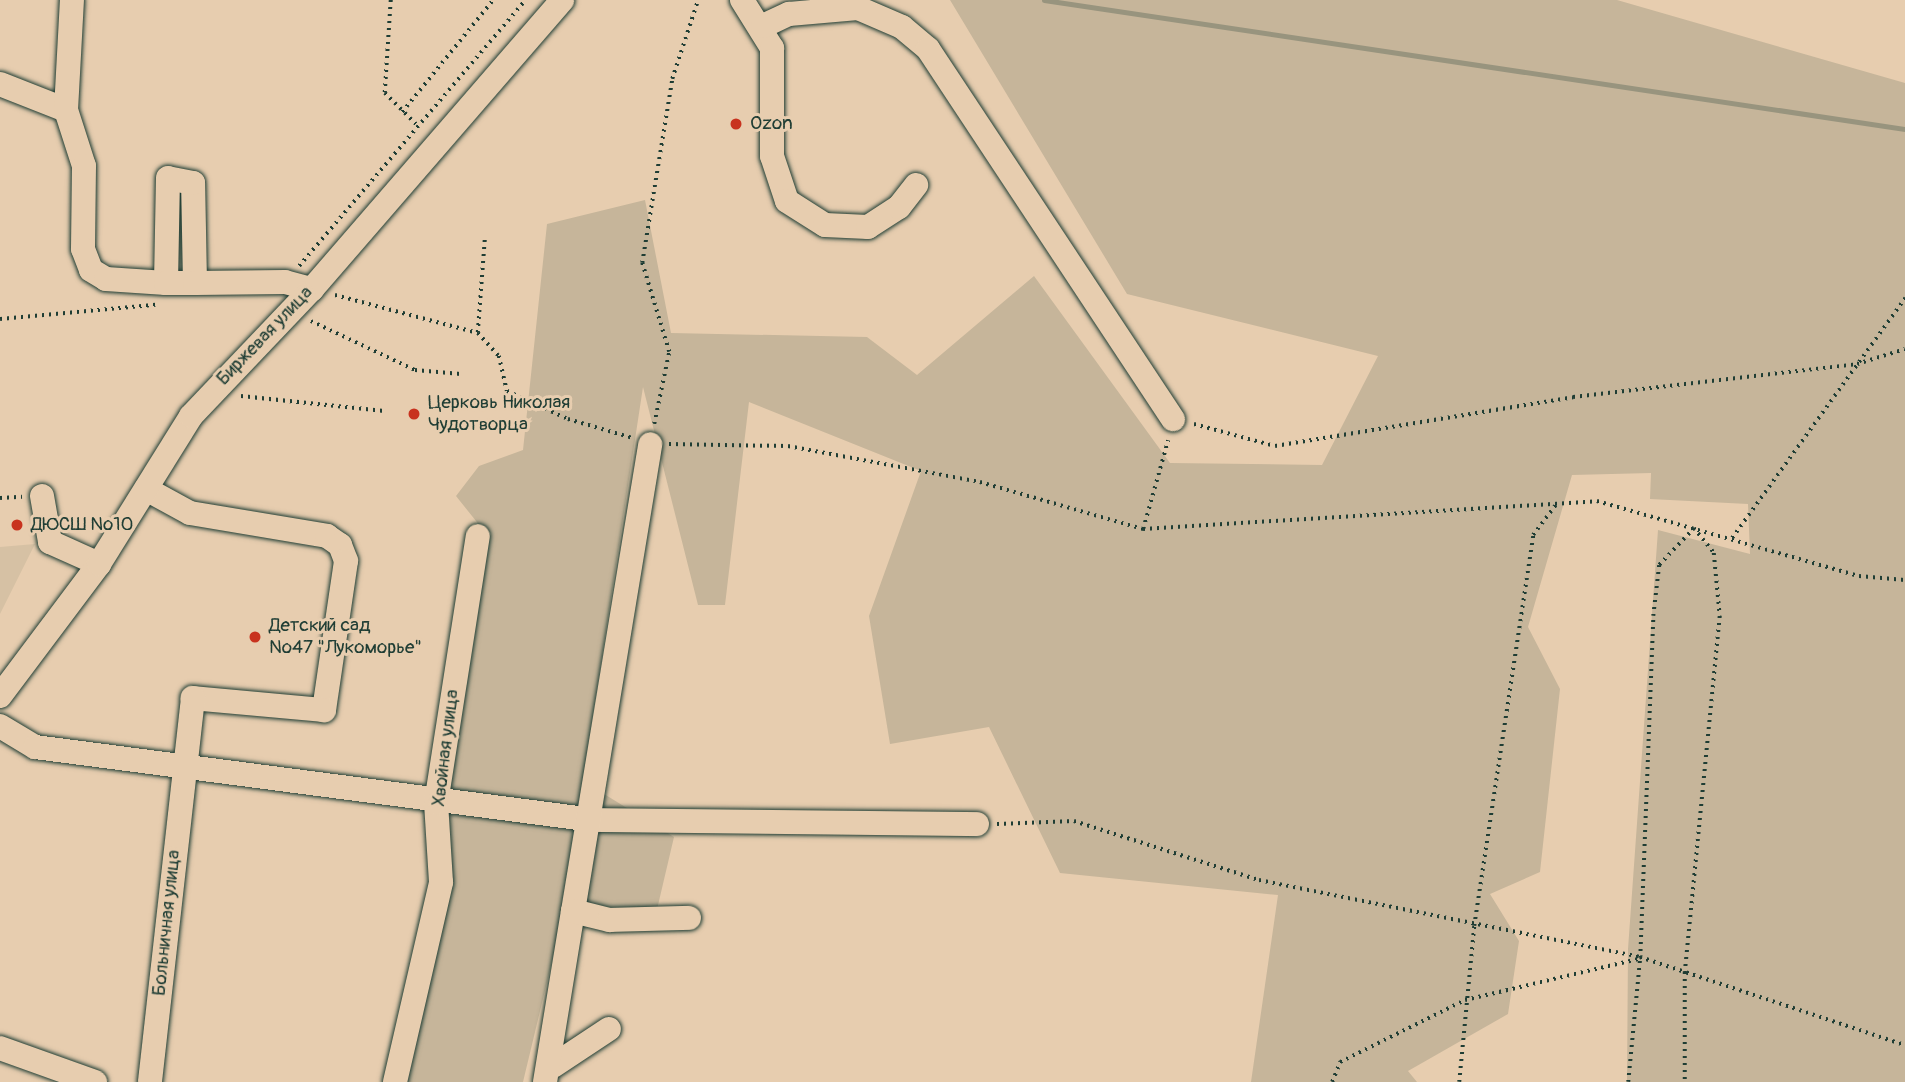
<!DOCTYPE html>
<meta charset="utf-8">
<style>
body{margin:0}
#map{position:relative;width:1905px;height:1082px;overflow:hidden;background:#e7cdaf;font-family:Pangolin,sans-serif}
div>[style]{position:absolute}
.built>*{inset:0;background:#d6c1a4}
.green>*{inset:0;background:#c6b59a}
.stream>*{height:5px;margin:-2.5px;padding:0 2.5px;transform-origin:2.5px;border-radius:2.5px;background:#98947e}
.path>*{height:3.5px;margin-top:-1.75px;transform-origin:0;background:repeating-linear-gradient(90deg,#1f3d34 0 2px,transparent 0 7px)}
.roads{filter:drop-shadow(0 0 2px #1f3d34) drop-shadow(0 0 2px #1f3d34)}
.minor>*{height:24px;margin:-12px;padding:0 12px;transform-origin:12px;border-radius:12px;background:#e7cdaf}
.dots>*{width:19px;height:19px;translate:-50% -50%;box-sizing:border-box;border:4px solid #e7cdaf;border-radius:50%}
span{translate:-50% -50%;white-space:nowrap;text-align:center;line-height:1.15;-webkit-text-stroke:6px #e7cdaf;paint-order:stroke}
.poi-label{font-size:19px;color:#1f3d34}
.left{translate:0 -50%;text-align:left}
.street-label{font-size:19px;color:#1f3d34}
</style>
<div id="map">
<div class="built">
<i style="clip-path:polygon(35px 544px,0 614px,0 547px)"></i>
</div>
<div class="green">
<i style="clip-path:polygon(950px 0,1617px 0,1905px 83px,1905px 1082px,1627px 1082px,1628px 949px,1658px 530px,1750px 554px,1748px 504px,1650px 499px,1651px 473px,1572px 475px,1528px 627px,1560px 689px,1540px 872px,1490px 894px,1519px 941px,1508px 1014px,1408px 1071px,1417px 1082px,1251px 1082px,1278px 895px,1060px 873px,989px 727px,890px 744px,869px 616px,921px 471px,749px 402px,725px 605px,698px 605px,643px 387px,583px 781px,674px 837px,655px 918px,565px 907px,523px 1082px,405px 1082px,452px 880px,448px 769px,488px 536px,456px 496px,479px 466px,523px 450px,547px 224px,645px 200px,671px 333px,867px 337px,917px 375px,1034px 276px,1170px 463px,1322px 465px,1378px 356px,1127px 294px)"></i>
</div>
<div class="stream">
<i style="left:1044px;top:0;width:871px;rotate:8.52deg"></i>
</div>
<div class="path">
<i style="left:391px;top:0;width:93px;rotate:93.7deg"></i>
<i style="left:385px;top:93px;width:47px;rotate:45deg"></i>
<i style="left:402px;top:112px;width:144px;rotate:-50.9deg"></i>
<i style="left:485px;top:240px;width:93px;rotate:94.3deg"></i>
<i style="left:478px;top:333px;width:31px;rotate:48deg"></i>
<i style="left:499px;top:356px;width:36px;rotate:77deg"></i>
<i style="left:507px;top:391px;width:67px;rotate:24.7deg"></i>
<i style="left:568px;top:419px;width:68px;rotate:16.3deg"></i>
<i style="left:299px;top:266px;width:349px;rotate:-49.6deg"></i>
<i style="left:335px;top:295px;width:148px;rotate:14.9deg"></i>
<i style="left:0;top:319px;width:156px;rotate:-5.2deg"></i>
<i style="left:311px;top:321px;width:115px;rotate:25.2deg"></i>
<i style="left:415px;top:370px;width:46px;rotate:5deg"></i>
<i style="left:241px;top:396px;width:144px;rotate:6deg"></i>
<i style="left:654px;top:424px;width:74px;rotate:-78.2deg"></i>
<i style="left:669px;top:352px;width:93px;rotate:-106.9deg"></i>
<i style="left:642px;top:263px;width:186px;rotate:-80.7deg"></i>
<i style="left:672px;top:79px;width:83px;rotate:-71.8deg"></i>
<i style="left:1194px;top:424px;width:84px;rotate:15.2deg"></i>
<i style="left:1275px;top:446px;width:302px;rotate:-9.3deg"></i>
<i style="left:1573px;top:397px;width:286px;rotate:-6.6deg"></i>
<i style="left:1857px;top:364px;width:50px;rotate:-17.4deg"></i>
<i style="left:669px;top:444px;width:119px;rotate:1deg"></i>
<i style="left:788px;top:446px;width:195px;rotate:10.6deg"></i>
<i style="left:980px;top:482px;width:170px;rotate:16.1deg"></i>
<i style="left:1143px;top:529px;width:455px;rotate:-3.5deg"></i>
<i style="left:1597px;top:501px;width:273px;rotate:16deg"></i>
<i style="left:1859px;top:576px;width:46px;rotate:5deg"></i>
<i style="left:0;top:498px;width:22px;rotate:-3deg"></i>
<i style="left:1143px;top:529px;width:92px;rotate:-74.3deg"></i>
<i style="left:1732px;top:538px;width:296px;rotate:-54.2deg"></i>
<i style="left:997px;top:824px;width:77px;rotate:-2.2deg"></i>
<i style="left:1074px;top:821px;width:194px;rotate:17.7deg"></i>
<i style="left:1259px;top:880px;width:389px;rotate:11.4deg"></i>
<i style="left:1640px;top:957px;width:279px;rotate:18.4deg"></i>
<i style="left:1332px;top:1082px;width:22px;rotate:-68deg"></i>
<i style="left:1340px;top:1062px;width:140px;rotate:-26.4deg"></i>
<i style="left:1465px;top:1000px;width:178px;rotate:-13.3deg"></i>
<i style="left:1459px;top:1082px;width:157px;rotate:-84.5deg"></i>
<i style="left:1474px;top:926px;width:395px;rotate:-81.4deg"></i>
<i style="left:1533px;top:535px;width:40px;rotate:-53deg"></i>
<i style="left:1628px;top:1082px;width:125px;rotate:-84.5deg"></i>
<i style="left:1640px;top:958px;width:342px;rotate:-87.8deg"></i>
<i style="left:1653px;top:616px;width:51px;rotate:-83.3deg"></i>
<i style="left:1659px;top:565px;width:51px;rotate:-46.6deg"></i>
<i style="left:1694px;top:528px;width:32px;rotate:51deg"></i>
<i style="left:1714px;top:553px;width:63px;rotate:84.6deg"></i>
<i style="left:1720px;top:616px;width:358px;rotate:95.6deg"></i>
<i style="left:1685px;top:972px;width:110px;rotate:90deg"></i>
</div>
<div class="roads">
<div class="minor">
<i style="left:742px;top:0;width:57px;rotate:58deg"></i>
<i style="left:772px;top:48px;width:108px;rotate:90deg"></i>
<i style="left:772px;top:156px;width:47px;rotate:71.6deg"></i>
<i style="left:787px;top:201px;width:45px;rotate:32.3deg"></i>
<i style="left:825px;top:225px;width:43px;rotate:2.7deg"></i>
<i style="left:868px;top:227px;width:37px;rotate:-33deg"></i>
<i style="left:899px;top:207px;width:28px;rotate:-52deg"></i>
<i style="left:763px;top:26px;width:29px;rotate:-25deg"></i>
<i style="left:789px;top:14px;width:69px;rotate:-5deg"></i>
<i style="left:858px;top:8px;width:48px;rotate:23.4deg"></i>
<i style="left:902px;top:27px;width:34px;rotate:40deg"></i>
<i style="left:928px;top:49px;width:444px;rotate:56.5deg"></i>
<i style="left:0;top:84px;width:71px;rotate:21.5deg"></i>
<i style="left:66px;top:110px;width:59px;rotate:72.2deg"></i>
<i style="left:84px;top:166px;width:83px;rotate:90.7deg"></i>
<i style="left:83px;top:249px;width:22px;rotate:69deg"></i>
<i style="left:91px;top:270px;width:17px;rotate:31deg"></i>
<i style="left:106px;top:279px;width:60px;rotate:3.8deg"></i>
<i style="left:66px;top:110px;width:110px;rotate:-86.9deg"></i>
<i style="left:195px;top:283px;width:100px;rotate:-91.1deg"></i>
<i style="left:193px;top:183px;width:25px;rotate:-169deg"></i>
<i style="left:168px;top:178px;width:105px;rotate:91.1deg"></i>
<i style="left:166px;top:283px;width:29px"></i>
<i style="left:195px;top:283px;width:90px;rotate:-0.6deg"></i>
<i style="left:285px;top:282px;width:28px;rotate:15deg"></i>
<i style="left:146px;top:489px;width:50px;rotate:28.6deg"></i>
<i style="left:190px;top:513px;width:139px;rotate:9.5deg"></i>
<i style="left:327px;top:536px;width:16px;rotate:35deg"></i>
<i style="left:340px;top:545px;width:17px;rotate:69deg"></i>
<i style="left:346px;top:561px;width:151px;rotate:98.4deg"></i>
<i style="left:324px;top:710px;width:132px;rotate:-174.8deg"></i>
<i style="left:193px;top:698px;width:386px;rotate:96.4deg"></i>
<i style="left:42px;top:496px;width:47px;rotate:80.1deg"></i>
<i style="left:50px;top:542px;width:54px;rotate:24.2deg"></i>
<i style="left:0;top:696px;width:165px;rotate:-53.1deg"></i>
<i style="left:99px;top:564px;width:174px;rotate:-58.1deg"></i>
<i style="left:191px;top:416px;width:175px;rotate:-46.4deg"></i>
<i style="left:312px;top:289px;width:382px;rotate:-49.1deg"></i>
<i style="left:0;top:726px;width:41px;rotate:31deg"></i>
<i style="left:35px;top:747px;width:563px;rotate:7.45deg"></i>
<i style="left:593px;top:820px;width:384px;rotate:0.6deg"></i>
<i style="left:573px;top:911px;width:473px;rotate:-80.6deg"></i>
<i style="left:0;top:1048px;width:101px;rotate:19.7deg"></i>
<i style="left:553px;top:1066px;width:67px;rotate:-33.5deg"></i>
<i style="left:395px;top:1082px;width:205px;rotate:-77deg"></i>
<i style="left:441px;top:882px;width:79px;rotate:-93.6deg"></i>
<i style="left:436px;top:803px;width:270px;rotate:-81.1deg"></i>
<i style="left:545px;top:1082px;width:173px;rotate:-80.7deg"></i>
<i style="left:573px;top:911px;width:38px;rotate:14deg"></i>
<i style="left:610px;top:920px;width:79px;rotate:-1.5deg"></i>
</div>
</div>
<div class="dots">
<i style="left:736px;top:124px;background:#c8321e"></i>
<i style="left:414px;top:414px;background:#c8321e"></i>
<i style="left:17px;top:525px;background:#c8321e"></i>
<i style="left:255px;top:637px;background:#c8321e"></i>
</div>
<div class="poi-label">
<span class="left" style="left:750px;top:124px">Ozon</span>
<span class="left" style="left:428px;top:414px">Церковь Николая<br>Чудотворца</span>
<span class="left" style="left:31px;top:525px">ДЮСШ №10</span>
<span class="left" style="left:269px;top:637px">Детский сад<br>№47 "Лукоморье"</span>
</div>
<div class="street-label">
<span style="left:265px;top:336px;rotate:-46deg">Биржевая улица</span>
<span style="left:446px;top:748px;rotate:-83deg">Хвойная улица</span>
<span style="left:167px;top:923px;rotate:-84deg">Больничная улица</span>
</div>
</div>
